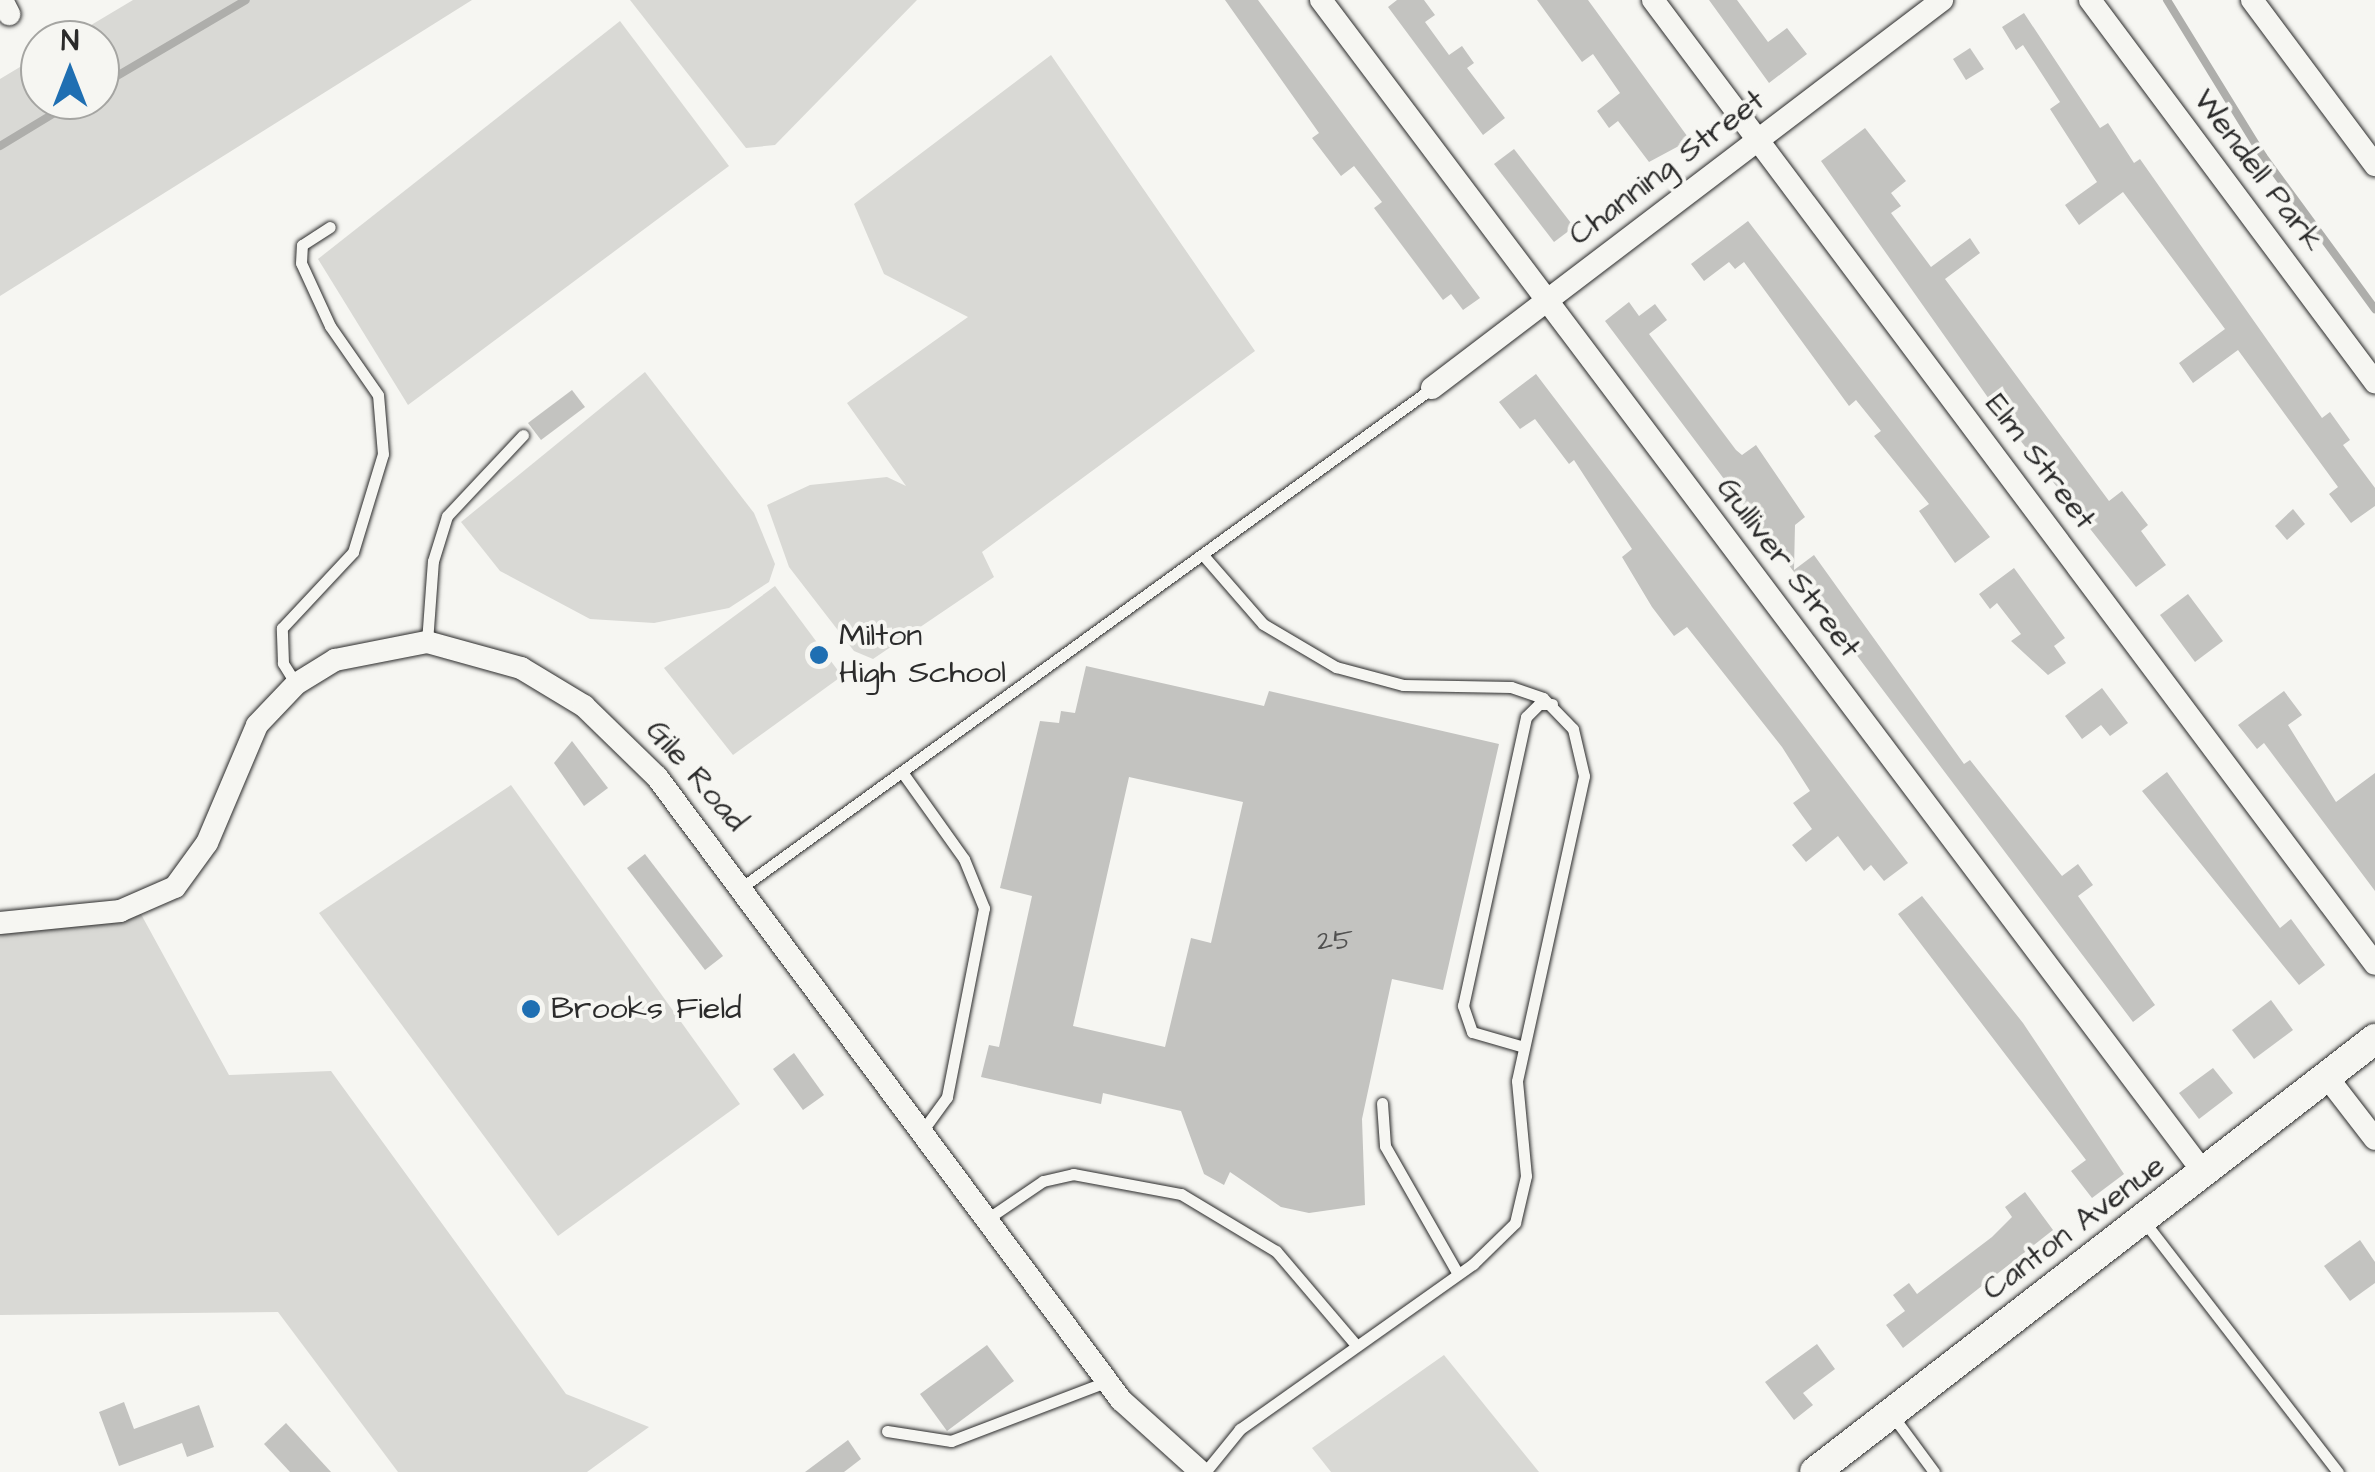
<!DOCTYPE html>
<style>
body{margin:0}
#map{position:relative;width:2375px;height:1472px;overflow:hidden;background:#f6f6f2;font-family:"Architects Daughter",sans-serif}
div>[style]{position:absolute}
.green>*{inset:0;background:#d9d9d5}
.stream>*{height:8px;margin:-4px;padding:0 4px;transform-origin:4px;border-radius:4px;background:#aeaeab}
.building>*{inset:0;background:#c3c3c0}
.roads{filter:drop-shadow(0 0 2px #2b2b2b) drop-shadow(0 0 2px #2b2b2b)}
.service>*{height:11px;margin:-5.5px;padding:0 5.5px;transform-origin:5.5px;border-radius:5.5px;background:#f6f6f2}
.minor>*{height:22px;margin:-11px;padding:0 11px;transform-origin:11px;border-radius:11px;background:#f6f6f2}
.secondary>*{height:30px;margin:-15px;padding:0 15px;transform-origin:15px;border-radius:15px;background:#f6f6f2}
.dots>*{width:28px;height:28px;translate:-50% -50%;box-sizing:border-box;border:5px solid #f6f6f2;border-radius:50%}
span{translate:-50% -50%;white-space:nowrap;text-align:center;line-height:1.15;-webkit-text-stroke:8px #f6f6f2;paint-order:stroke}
.number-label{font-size:28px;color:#515150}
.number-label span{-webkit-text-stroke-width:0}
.street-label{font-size:32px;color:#2b2b2b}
.poi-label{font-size:32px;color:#2b2b2b}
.left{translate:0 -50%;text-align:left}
.north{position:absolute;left:20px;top:20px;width:100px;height:100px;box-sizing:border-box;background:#f6f6f2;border:2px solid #a5a5a2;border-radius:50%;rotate:0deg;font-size:28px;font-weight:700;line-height:40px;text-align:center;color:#2b2b2b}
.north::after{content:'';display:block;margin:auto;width:35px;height:45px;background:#1f6fb2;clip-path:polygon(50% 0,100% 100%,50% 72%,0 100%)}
</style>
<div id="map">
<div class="green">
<i style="clip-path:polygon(133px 0,472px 0,0 296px,0 79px,40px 55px,40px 100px,100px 100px,100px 40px,66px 40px)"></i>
<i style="clip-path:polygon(630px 0,917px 0,775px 145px,746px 148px)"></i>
<i style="clip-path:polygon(620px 21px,729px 166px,408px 405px,318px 259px)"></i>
<i style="clip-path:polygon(1051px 55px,1255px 351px,982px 552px,994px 577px,873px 659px,854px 651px,789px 567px,767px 505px,810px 485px,887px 477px,906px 486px,847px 403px,968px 317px,884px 274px,854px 204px)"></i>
<i style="clip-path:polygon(645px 372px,754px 513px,775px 564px,769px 582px,729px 608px,654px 623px,590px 619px,500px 571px,461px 522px)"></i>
<i style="clip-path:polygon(775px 586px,842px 676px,733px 755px,664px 668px)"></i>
<i style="clip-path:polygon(511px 785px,740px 1104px,558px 1236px,319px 913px)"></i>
<i style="clip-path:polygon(136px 905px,229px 1075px,331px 1071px,566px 1394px,649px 1427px,587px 1472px,398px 1472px,278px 1312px,0 1315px,0 929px)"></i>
<i style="clip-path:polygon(1444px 1355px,1539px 1472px,1331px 1472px,1312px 1448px)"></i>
</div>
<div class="stream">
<i style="left:2167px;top:0;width:183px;rotate:58.4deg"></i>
<i style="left:2263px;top:156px;width:190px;rotate:53.8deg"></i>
<i style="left:100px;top:86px;width:169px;rotate:-30.5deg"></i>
<i style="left:0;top:146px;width:89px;rotate:-31.2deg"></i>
</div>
<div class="building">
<i style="clip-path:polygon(1225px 0,1258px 0,1480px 298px,1463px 310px,1451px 294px,1443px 300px,1374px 208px,1382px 202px,1354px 166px,1341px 176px,1312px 138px,1319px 133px)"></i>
<i style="clip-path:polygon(1397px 0,1424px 0,1435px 15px,1425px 22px,1449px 55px,1462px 46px,1474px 63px,1467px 68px,1505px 118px,1483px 135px,1388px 7px)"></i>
<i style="clip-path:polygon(1537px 0,1588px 0,1690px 140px,1649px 162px,1618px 121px,1609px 128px,1597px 111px,1620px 93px,1593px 54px,1582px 62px)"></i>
<i style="clip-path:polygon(1709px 0,1737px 0,1768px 42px,1787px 28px,1807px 54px,1769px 83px)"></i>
<i style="clip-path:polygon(2024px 13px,2100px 128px,2108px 123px,2134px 163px,2140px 159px,2322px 418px,2330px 412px,2350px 440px,2343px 445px,2375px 488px,2375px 506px,2351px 523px,2329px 494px,2338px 487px,2238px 350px,2193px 383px,2179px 363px,2225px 329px,2123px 192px,2079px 225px,2065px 205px,2097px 182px,2050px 109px,2060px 102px,2023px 45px,2016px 50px,2002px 27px)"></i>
<i style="clip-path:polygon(1970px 48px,1984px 69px,1966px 80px,1953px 59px)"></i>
<i style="clip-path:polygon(1865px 128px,1906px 181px,1891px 193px,1901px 206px,1891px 213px,1931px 267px,1970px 238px,1980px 253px,1945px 279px,2109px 501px,2122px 491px,2148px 525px,2141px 531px,2166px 565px,2136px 587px,2001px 416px,1821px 161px)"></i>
<i style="clip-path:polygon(1514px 149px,1574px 227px,1554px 242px,1494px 164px)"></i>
<i style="clip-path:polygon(1748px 221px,1990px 537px,1955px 563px,1919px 511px,1929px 504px,1874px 436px,1881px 431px,1856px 400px,1849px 406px,1744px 262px,1735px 269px,1729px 262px,1704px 281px,1691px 264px)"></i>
<i style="clip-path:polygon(1629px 302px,1639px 316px,1655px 304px,1667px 320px,1649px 334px,1736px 450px,1742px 455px,1756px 445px,1805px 517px,1795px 525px,1794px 570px,1814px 555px,1964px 764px,1970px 760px,2062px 876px,2078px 864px,2093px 885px,2078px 896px,2155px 1005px,2133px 1022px,1605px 321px)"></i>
<i style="clip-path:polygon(1536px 374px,1908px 863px,1884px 881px,1871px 865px,1864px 871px,1838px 836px,1806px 862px,1792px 845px,1812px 829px,1793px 803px,1810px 791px,1782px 747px,1687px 627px,1674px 636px,1652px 607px,1622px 557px,1632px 549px,1574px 460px,1569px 464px,1535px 419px,1520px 429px,1499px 402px)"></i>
<i style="clip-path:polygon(572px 390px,585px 407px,541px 440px,528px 423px)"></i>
<i style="clip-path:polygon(2293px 509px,2305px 524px,2287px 540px,2275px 526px)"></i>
<i style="clip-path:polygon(2014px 568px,2065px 638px,2054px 646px,2066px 663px,2048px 675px,2011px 641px,2021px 634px,1997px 603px,1990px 609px,1979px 594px)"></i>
<i style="clip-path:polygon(2188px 594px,2223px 641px,2195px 662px,2160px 615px)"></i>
<i style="clip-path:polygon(evenodd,1086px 666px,1264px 706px,1269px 691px,1499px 744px,1443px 990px,1392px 979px,1362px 1119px,1365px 1205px,1309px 1213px,1281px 1207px,1230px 1172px,1224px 1185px,1204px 1174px,1181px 1111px,1103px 1093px,1101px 1104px,981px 1077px,989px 1045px,999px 1047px,1032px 896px,1000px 888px,1040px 721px,1059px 723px,1061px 711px,1075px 713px,1086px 666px,1129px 777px,1243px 802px,1211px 943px,1191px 938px,1165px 1047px,1073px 1026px,1129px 777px)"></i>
<i style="clip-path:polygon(2102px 688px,2128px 723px,2110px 736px,2101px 725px,2082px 739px,2065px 716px)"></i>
<i style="clip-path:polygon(2284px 691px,2302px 715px,2288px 725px,2336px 802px,2375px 773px,2375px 891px,2264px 743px,2257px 749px,2238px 725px)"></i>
<i style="clip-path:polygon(572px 741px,608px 788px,584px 806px,554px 763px)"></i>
<i style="clip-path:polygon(2167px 772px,2280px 928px,2291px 919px,2325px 965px,2299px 985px,2142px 791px)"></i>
<i style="clip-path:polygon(645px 854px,723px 956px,705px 970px,627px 868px)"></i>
<i style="clip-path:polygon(1922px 896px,2023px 1023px,2124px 1174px,2092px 1198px,2071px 1171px,2086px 1160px,1898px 914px)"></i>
<i style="clip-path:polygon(2271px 1000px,2293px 1030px,2254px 1059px,2232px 1030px)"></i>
<i style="clip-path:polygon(794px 1053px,824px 1095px,803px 1110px,773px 1069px)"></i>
<i style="clip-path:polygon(2213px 1068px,2233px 1093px,2199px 1119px,2179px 1093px)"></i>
<i style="clip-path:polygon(2025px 1192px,2053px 1230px,1903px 1348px,1886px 1325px,1905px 1311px,1893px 1295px,1909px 1283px,1917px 1294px,1992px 1237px,2012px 1217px,2005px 1207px)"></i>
<i style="clip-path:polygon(2360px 1240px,2375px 1262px,2375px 1283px,2350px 1301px,2324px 1266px)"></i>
<i style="clip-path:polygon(1817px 1344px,1835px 1369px,1803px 1393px,1813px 1405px,1794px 1420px,1765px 1382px)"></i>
<i style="clip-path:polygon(987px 1345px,1014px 1381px,947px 1431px,920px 1394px)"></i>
<i style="clip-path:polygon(124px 1402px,134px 1429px,199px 1405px,214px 1447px,187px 1457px,182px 1443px,119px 1466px,99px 1412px)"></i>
<i style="clip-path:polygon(286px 1423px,331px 1472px,290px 1472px,264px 1444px)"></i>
<i style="clip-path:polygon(848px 1440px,861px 1459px,844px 1472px,805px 1472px)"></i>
</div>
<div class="roads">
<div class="service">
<i style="left:1203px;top:555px;width:91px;rotate:49deg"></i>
<i style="left:1263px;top:624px;width:85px;rotate:30.5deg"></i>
<i style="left:1336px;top:667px;width:69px;rotate:15deg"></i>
<i style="left:1403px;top:685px;width:108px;rotate:1.1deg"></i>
<i style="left:1511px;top:687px;width:34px;rotate:19deg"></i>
<i style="left:1543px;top:698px;width:43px;rotate:45.9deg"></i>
<i style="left:1573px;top:729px;width:48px;rotate:76.8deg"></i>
<i style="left:1584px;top:776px;width:312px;rotate:102.4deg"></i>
<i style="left:1517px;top:1081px;width:95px;rotate:84.6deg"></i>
<i style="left:1526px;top:1176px;width:48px;rotate:103.2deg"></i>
<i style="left:1515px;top:1223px;width:59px;rotate:135.7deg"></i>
<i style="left:1473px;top:1264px;width:286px;rotate:144.7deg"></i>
<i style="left:1240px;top:1429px;width:55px;rotate:129.1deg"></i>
<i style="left:427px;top:642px;width:81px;rotate:-85.8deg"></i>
<i style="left:433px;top:561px;width:47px;rotate:-72.7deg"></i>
<i style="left:447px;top:516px;width:111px;rotate:-46.8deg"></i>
<i style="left:296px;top:684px;width:25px;rotate:-122deg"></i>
<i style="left:283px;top:663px;width:35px;rotate:-92deg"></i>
<i style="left:282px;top:628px;width:104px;rotate:-46.9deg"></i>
<i style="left:353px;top:552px;width:102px;rotate:-73deg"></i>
<i style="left:383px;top:454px;width:59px;rotate:-94.8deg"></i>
<i style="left:378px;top:395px;width:84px;rotate:-124.8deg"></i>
<i style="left:330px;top:326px;width:69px;rotate:-114.7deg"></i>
<i style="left:301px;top:263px;width:18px;rotate:-87deg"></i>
<i style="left:302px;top:245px;width:33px;rotate:-33deg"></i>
<i style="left:902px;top:772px;width:107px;rotate:54.5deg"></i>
<i style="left:964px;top:859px;width:53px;rotate:67.8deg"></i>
<i style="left:984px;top:908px;width:193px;rotate:101.1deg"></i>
<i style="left:947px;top:1097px;width:39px;rotate:126deg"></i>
<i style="left:745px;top:885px;width:848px;rotate:-35.88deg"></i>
<i style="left:1524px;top:1047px;width:54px;rotate:-163.9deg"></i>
<i style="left:1472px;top:1032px;width:28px;rotate:-109deg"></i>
<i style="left:1463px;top:1006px;width:296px;rotate:-77.7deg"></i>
<i style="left:1526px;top:717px;width:18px;rotate:-45deg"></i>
<i style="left:1539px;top:704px;width:13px"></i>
<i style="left:1382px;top:1103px;width:43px;rotate:86deg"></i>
<i style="left:1385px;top:1146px;width:147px;rotate:60.3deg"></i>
<i style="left:990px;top:1217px;width:64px;rotate:-34.2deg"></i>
<i style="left:1043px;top:1181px;width:31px;rotate:-13deg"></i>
<i style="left:1073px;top:1174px;width:110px;rotate:10.5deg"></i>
<i style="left:1181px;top:1194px;width:111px;rotate:31deg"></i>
<i style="left:1276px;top:1251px;width:123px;rotate:49.6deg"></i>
<i style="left:2143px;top:1220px;width:319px;rotate:52.3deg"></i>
<i style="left:1892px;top:1415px;width:71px;rotate:53.6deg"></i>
<i style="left:887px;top:1431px;width:65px;rotate:8.9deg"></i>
<i style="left:951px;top:1441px;width:168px;rotate:-20.9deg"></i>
</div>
<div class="minor">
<i style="left:2px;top:0;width:16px;rotate:63deg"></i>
<i style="left:1321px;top:0;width:1468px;rotate:53.03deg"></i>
<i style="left:1653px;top:0;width:1204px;rotate:53.17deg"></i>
<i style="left:2090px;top:0;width:477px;rotate:53.3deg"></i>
<i style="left:2252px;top:0;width:206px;rotate:53.3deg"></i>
<i style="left:1432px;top:388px;width:641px;rotate:-37.26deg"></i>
<i style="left:0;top:923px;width:121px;rotate:-5.7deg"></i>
<i style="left:120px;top:911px;width:60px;rotate:-23.6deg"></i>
<i style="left:175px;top:887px;width:54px;rotate:-54deg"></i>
<i style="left:207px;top:843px;width:128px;rotate:-67deg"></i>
<i style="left:257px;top:725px;width:57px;rotate:-46.4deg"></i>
<i style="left:296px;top:684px;width:46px;rotate:-31.6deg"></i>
<i style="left:335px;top:660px;width:94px;rotate:-11.1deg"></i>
<i style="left:427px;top:642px;width:98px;rotate:15.5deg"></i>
<i style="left:521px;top:668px;width:74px;rotate:31.1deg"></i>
<i style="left:584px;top:706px;width:102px;rotate:44.2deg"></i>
<i style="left:657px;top:777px;width:777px;rotate:53.32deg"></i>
<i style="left:1121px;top:1400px;width:108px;rotate:42deg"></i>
<i style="left:2327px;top:1077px;width:78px;rotate:52.3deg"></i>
</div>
<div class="secondary">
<i style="left:1815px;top:1472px;width:708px;rotate:-37.71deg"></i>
</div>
</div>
<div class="dots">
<i style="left:819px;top:655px;background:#1f6fb2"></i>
<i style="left:531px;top:1009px;background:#1f6fb2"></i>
</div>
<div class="number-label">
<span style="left:1335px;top:941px">25</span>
</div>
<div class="street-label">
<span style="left:1667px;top:168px;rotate:-37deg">Channing Street</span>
<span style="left:2258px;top:171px;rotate:53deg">Wendell Park</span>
<span style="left:2040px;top:462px;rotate:53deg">Elm Street</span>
<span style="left:1788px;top:568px;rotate:53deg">Gulliver Street</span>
<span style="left:696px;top:776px;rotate:49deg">Gile Road</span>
<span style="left:2074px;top:1228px;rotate:-37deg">Canton Avenue</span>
</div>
<div class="poi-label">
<span class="left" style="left:839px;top:655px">Milton<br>High School</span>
<span class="left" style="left:551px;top:1009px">Brooks Field</span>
</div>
<div class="north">N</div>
</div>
